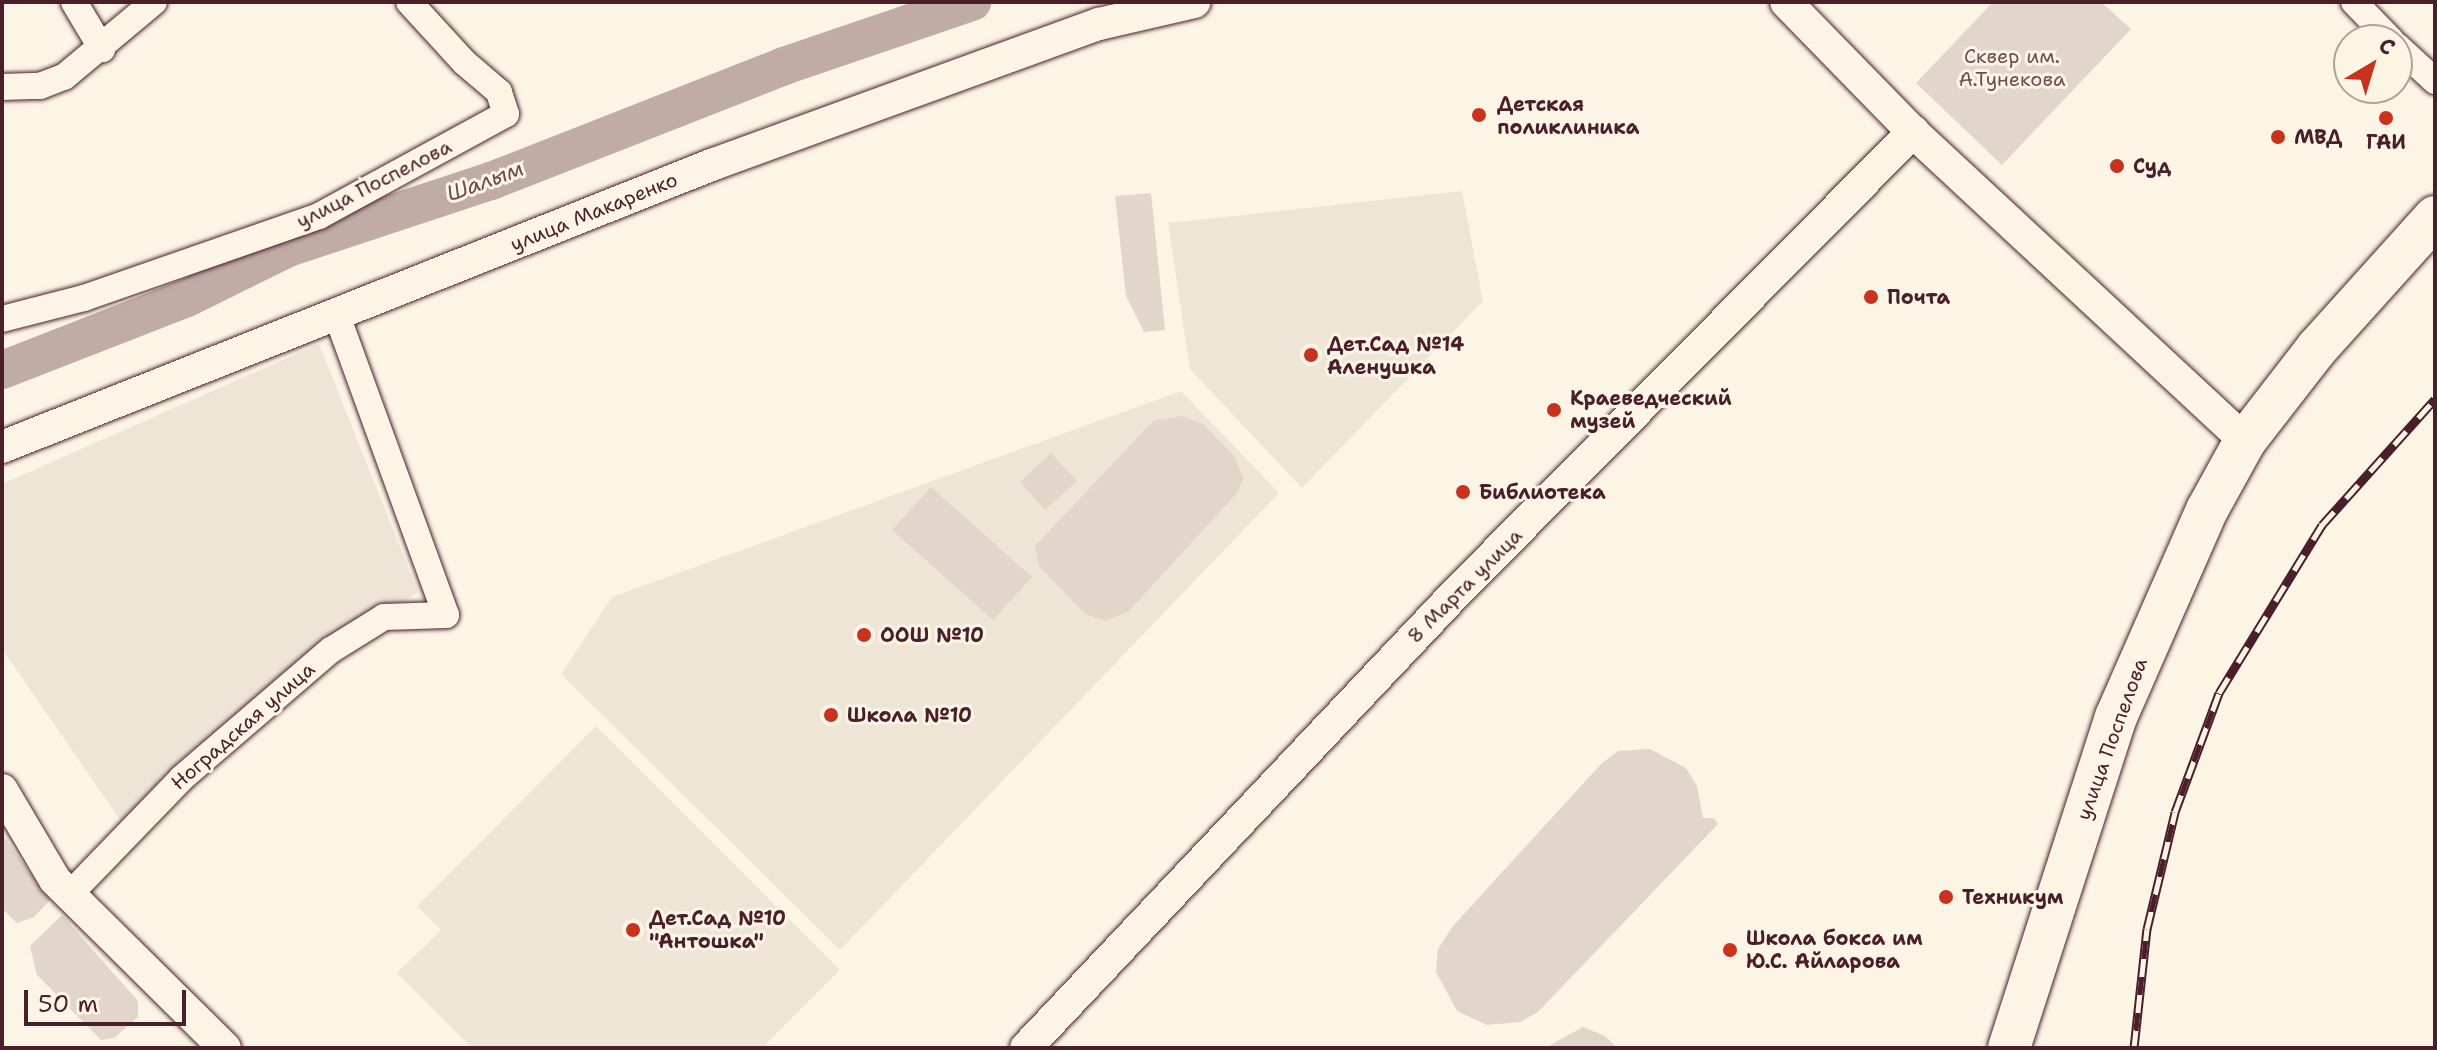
<!DOCTYPE html>
<meta charset="utf-8">
<style>
body{margin:0}
#map{position:relative;width:2437px;height:1050px;overflow:hidden;background:#fcf5e5;font-family:"Shantell Sans",sans-serif}
div>[style]{position:absolute}
.built>*{inset:0;background:#eee5d7}
.green>*{inset:0;background:#e2d5ca}
.river>*{height:38px;margin:-19px;padding:0 19px;transform-origin:19px;border-radius:19px;background:#c0aca5}
.roads{filter:drop-shadow(0 0 2px #4a1f2b) drop-shadow(0 0 2px #4a1f2b)}
.minor>*{height:26px;margin:-13px;padding:0 13px;transform-origin:13px;border-radius:13px;background:#fcf5e5}
.tertiary>*{height:32px;margin:-16px;padding:0 16px;transform-origin:16px;border-radius:16px;background:#fcf5e5}
.primary>*{height:42px;margin:-21px;padding:0 21px;transform-origin:21px;border-radius:21px;background:#fcf5e5}
.rail>*{height:9px;margin-top:-4.5px;transform-origin:0;background:repeating-linear-gradient(90deg,#fcf5e5 0 18px,#4a1f2b 0 36px);box-sizing:border-box;border-block:2px solid #4a1f2b}
.dots>*{width:22px;height:22px;translate:-50% -50%;box-sizing:border-box;border:4px solid #fcf5e5;border-radius:50%}
span{translate:-50% -50%;white-space:nowrap;text-align:center;line-height:1.15;-webkit-text-stroke:6px #fcf5e5;paint-order:stroke}
.park-label{font-size:20px;color:#704c53}
.poi-label{font-size:20px;color:#4a1f2b;font-weight:700}
.left{translate:0 -50%;text-align:left}
.street-label{font-size:20px;color:#4a1f2b}
.water-label{font-size:22px;color:#6d4950;font-style:italic}
.frame{position:absolute;inset:0;border:4px solid #4a1f2b;pointer-events:none}
.north{position:absolute;left:2333px;top:24px;width:80px;height:80px;box-sizing:border-box;background:#fcf5e5;border:2px solid #b59f9b;border-radius:50%;rotate:38deg;font-size:22px;font-weight:700;line-height:32px;text-align:center;color:#4a1f2b}
.north::after{content:'';display:block;margin:auto;width:28px;height:36px;background:#c8321e;clip-path:polygon(50% 0,100% 100%,50% 72%,0 100%)}
.scale{position:absolute;left:24px;top:990px;width:162px;height:36px;box-sizing:border-box;border:4px solid #4a1f2b;border-top:0;padding-left:10px;font-size:24px;line-height:28px;white-space:nowrap;color:#4a1f2b;-webkit-text-stroke:6px #fcf5e5;paint-order:stroke}
</style>
<div id="map">
<div class="built">
<i style="clip-path:polygon(1462px 191px,1483px 301px,1302px 488px,1190px 369px,1168px 223px)"></i>
<i style="clip-path:polygon(319px 344px,418px 592px,306px 661px,121px 821px,2px 649px,2px 484px)"></i>
<i style="clip-path:polygon(1181px 391px,1279px 493px,840px 950px,561px 674px,612px 597px)"></i>
<i style="clip-path:polygon(596px 726px,840px 970px,762px 1048px,472px 1048px,397px 973px,441px 930px,417px 906px)"></i>
</div>
<div class="green">
<i style="clip-path:polygon(1993px 2px,2101px 2px,2131px 29px,2002px 165px,1916px 83px)"></i>
<i style="clip-path:polygon(1151px 193px,1165px 330px,1144px 332px,1126px 296px,1115px 196px)"></i>
<i style="clip-path:polygon(1182px 416px,1203px 424px,1234px 456px,1243px 478px,1237px 493px,1129px 611px,1105px 621px,1085px 614px,1039px 566px,1035px 546px,1153px 421px)"></i>
<i style="clip-path:polygon(1051px 453px,1077px 481px,1045px 510px,1020px 482px)"></i>
<i style="clip-path:polygon(931px 487px,1032px 577px,993px 620px,892px 530px)"></i>
<i style="clip-path:polygon(1650px 749px,1686px 768px,1697px 786px,1703px 818px,1714px 818px,1718px 824px,1538px 1012px,1520px 1022px,1487px 1025px,1457px 1011px,1436px 972px,1438px 949px,1453px 926px,1601px 764px,1618px 751px)"></i>
<i style="clip-path:polygon(2px 834px,50px 900px,34px 917px,17px 923px,2px 909px)"></i>
<i style="clip-path:polygon(62px 915px,138px 1001px,138px 1017px,114px 1038px,101px 1040px,37px 975px,30px 946px)"></i>
<i style="clip-path:polygon(1583px 1027px,1605px 1036px,1617px 1048px,1545px 1048px)"></i>
</div>
<div class="river">
<i style="left:2px;top:370px;width:199px;rotate:-21.3deg"></i>
<i style="left:187px;top:298px;width:113px;rotate:-26.3deg"></i>
<i style="left:288px;top:248px;width:214px;rotate:-18.3deg"></i>
<i style="left:491px;top:181px;width:315px;rotate:-21.4deg"></i>
<i style="left:784px;top:66px;width:199px;rotate:-18.8deg"></i>
</div>
<div class="roads">
<div class="minor">
<i style="left:74px;top:2px;width:55px;rotate:59.2deg"></i>
<i style="left:2354px;top:2px;width:53px;rotate:45.8deg"></i>
<i style="left:2397px;top:46px;width:52px;rotate:42.6deg"></i>
<i style="left:2px;top:87px;width:38px;rotate:-2deg"></i>
<i style="left:40px;top:86px;width:26px;rotate:-21deg"></i>
<i style="left:64px;top:77px;width:117px;rotate:-39.8deg"></i>
<i style="left:2px;top:319px;width:85px;rotate:-14.4deg"></i>
<i style="left:84px;top:298px;width:249px;rotate:-19.2deg"></i>
<i style="left:319px;top:216px;width:213px;rotate:-28.6deg"></i>
<i style="left:506px;top:114px;width:23px;rotate:-108deg"></i>
<i style="left:499px;top:92px;width:46px;rotate:-139.4deg"></i>
<i style="left:464px;top:62px;width:81px;rotate:-132.5deg"></i>
<i style="left:70px;top:894px;width:161px;rotate:-46deg"></i>
<i style="left:182px;top:778px;width:196px;rotate:-40.7deg"></i>
<i style="left:331px;top:650px;width:62px;rotate:-31.9deg"></i>
<i style="left:384px;top:617px;width:62px;rotate:-1.8deg"></i>
<i style="left:446px;top:615px;width:319px;rotate:-110deg"></i>
</div>
<div class="tertiary">
<i style="left:1786px;top:2px;width:182px;rotate:45.7deg"></i>
<i style="left:1913px;top:132px;width:454px;rotate:42.9deg"></i>
<i style="left:2px;top:447px;width:766px;rotate:-21.68deg"></i>
<i style="left:714px;top:164px;width:410px;rotate:-20deg"></i>
<i style="left:1099px;top:24px;width:98px;rotate:-13deg"></i>
<i style="left:2px;top:790px;width:104px;rotate:59.5deg"></i>
<i style="left:55px;top:880px;width:239px;rotate:44.7deg"></i>
<i style="left:1026px;top:1048px;width:625px;rotate:-46.62deg"></i>
<i style="left:1455px;top:594px;width:651px;rotate:-45.25deg"></i>
</div>
<div class="primary">
<i style="left:2009px;top:1048px;width:348px;rotate:-72.1deg"></i>
<i style="left:2116px;top:717px;width:226px;rotate:-66.3deg"></i>
<i style="left:2207px;top:510px;width:79px;rotate:-61.2deg"></i>
<i style="left:2245px;top:441px;width:119px;rotate:-52.2deg"></i>
<i style="left:2318px;top:347px;width:175px;rotate:-48deg"></i>
</div>
</div>
<div class="rail">
<i style="left:2134px;top:1048px;width:120px;rotate:-83.8deg"></i>
<i style="left:2147px;top:929px;width:120px;rotate:-76.5deg"></i>
<i style="left:2175px;top:812px;width:127px;rotate:-69.7deg"></i>
<i style="left:2219px;top:693px;width:197px;rotate:-58.5deg"></i>
<i style="left:2322px;top:525px;width:169px;rotate:-48.1deg"></i>
</div>
<div class="dots">
<i style="left:1479px;top:115px;background:#c8321e"></i>
<i style="left:2386px;top:118px;background:#c8321e"></i>
<i style="left:2278px;top:137px;background:#c8321e"></i>
<i style="left:2117px;top:166px;background:#c8321e"></i>
<i style="left:1871px;top:297px;background:#c8321e"></i>
<i style="left:1311px;top:355px;background:#c8321e"></i>
<i style="left:1554px;top:410px;background:#c8321e"></i>
<i style="left:1463px;top:492px;background:#c8321e"></i>
<i style="left:864px;top:635px;background:#c8321e"></i>
<i style="left:831px;top:715px;background:#c8321e"></i>
<i style="left:1946px;top:897px;background:#c8321e"></i>
<i style="left:633px;top:930px;background:#c8321e"></i>
<i style="left:1730px;top:950px;background:#c8321e"></i>
</div>
<div class="park-label">
<span style="left:2012px;top:68px">Сквер им.<br>А.Тунекова</span>
</div>
<div class="poi-label">
<span class="left" style="left:1497px;top:116px">Детская<br>поликлиника</span>
<span class="left" style="left:2294px;top:137px">МВД</span>
<span style="left:2386px;top:142px">ГАИ</span>
<span class="left" style="left:2133px;top:166px">Суд</span>
<span class="left" style="left:1887px;top:297px">Почта</span>
<span class="left" style="left:1327px;top:356px">Дет.Сад №14<br>Аленушка</span>
<span class="left" style="left:1570px;top:410px">Краеведческий<br>музей</span>
<span class="left" style="left:1479px;top:492px">Библиотека</span>
<span class="left" style="left:880px;top:635px">ООШ №10</span>
<span class="left" style="left:847px;top:715px">Школа №10</span>
<span class="left" style="left:1962px;top:897px">Техникум</span>
<span class="left" style="left:649px;top:930px">Дет.Сад №10<br>"Антошка"</span>
<span class="left" style="left:1746px;top:950px">Школа бокса им<br>Ю.С. Айларова</span>
</div>
<div class="street-label">
<span style="left:374px;top:184px;rotate:-27deg">улица Поспелова</span>
<span style="left:594px;top:212px;rotate:-22deg">улица Макаренко</span>
<span style="left:1465px;top:586px;rotate:-45deg">8 Марта улица</span>
<span style="left:243px;top:726px;rotate:-41deg">Ноградская улица</span>
<span style="left:2112px;top:739px;rotate:-70deg">улица Поспелова</span>
</div>
<div class="water-label">
<span style="left:485px;top:181px;rotate:-20deg">Шалым</span>
</div>
<div class="frame"></div>
<div class="north">С</div>
<div class="scale">50 m</div>
</div>
